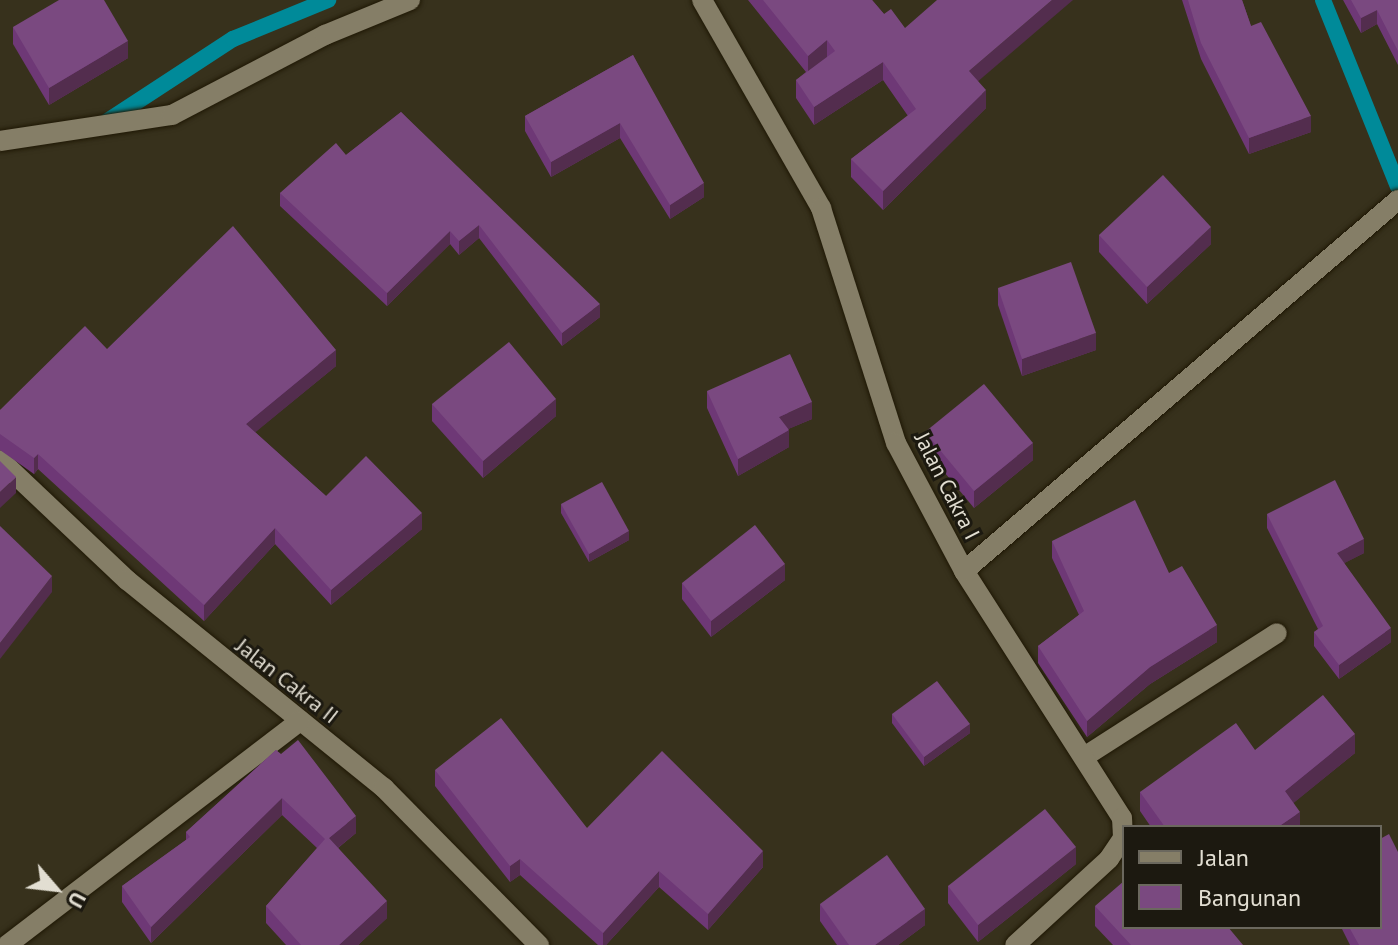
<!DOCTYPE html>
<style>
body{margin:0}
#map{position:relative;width:1398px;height:945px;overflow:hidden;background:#37311c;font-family:"PT Sans",sans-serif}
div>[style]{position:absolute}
.stream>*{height:16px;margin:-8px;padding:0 8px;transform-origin:8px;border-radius:8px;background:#008a99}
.roads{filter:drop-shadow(0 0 2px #1f1805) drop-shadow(0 0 2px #1f1805)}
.lane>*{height:20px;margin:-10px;padding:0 10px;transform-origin:10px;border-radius:10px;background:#857e67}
.street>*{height:20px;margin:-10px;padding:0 10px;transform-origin:10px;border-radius:10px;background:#857e67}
.wall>*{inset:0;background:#6e3876}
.shaded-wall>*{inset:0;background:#532d4e}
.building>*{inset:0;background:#7a4980}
span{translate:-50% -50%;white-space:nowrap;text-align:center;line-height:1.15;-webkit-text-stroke:6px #1c1910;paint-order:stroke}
.street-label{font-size:22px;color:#e2ded2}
.legend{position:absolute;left:1122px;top:825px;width:260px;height:104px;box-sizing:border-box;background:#1c1910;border:2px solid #6b685e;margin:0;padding:10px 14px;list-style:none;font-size:24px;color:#e2ded2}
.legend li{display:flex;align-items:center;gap:16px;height:40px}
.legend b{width:40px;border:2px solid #6b685e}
.north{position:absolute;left:16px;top:849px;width:80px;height:80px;-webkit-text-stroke:6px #1c1910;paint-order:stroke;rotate:118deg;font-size:22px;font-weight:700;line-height:32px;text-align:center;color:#e2ded2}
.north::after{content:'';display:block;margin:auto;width:28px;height:36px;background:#e2ded2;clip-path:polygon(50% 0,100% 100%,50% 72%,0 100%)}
</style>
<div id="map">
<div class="stream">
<i style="left:1323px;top:0;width:201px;rotate:68.1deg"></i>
<i style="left:106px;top:122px;width:152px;rotate:-33.2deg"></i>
<i style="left:233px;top:39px;width:103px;rotate:-22.3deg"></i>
</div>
<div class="roads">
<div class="lane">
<i style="left:1084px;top:757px;width:229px;rotate:-32.7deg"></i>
</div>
<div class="street">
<i style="left:702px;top:0;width:240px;rotate:60.2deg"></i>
<i style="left:821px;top:208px;width:247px;rotate:72.3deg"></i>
<i style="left:896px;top:443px;width:145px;rotate:62deg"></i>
<i style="left:964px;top:571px;width:293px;rotate:57.4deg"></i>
<i style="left:1122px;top:818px;width:20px;rotate:87deg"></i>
<i style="left:1123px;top:838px;width:25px;rotate:124deg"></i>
<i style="left:1109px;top:859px;width:127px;rotate:137.5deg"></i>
<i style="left:0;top:141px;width:174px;rotate:-8.6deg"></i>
<i style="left:172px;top:115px;width:173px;rotate:-27.6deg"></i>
<i style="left:325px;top:35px;width:92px;rotate:-22.4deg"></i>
<i style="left:0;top:460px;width:175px;rotate:43.4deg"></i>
<i style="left:127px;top:580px;width:331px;rotate:39deg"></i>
<i style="left:384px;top:788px;width:221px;rotate:45.4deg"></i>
<i style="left:964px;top:571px;width:571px;rotate:-40.53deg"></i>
<i style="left:7px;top:945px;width:369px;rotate:-37.4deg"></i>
</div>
</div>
<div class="wall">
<i style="clip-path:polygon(748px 0,872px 0,884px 14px,978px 81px,986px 108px,883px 210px,851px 177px,851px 159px,908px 116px,883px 80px,814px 125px,796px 98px,796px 80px,806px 72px)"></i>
<i style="clip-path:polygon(1182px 0,1242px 0,1251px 26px,1311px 132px,1249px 154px,1201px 59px)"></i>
<i style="clip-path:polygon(1343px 0,1398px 0,1398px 65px,1377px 24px,1361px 33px)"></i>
<i style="clip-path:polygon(13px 27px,128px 58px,49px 105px,13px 44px)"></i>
<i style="clip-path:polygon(633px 55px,704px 197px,670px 219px,620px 138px,551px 177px,525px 131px,525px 116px)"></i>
<i style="clip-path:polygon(401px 112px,600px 317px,562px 346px,479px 238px,459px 255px,450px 244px,387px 306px,280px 206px,280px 193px,346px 155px)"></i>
<i style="clip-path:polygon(1099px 235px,1211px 244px,1147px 304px,1099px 252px)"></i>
<i style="clip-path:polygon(998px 288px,1096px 350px,1022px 376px,998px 305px)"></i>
<i style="clip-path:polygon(107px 349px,336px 366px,255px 432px,326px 496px,422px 529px,331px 605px,275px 544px,204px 621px,38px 469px,34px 474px,0 450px,0 410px)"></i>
<i style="clip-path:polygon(707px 391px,812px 419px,788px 429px,789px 447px,738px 476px,707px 408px)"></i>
<i style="clip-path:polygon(432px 404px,556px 416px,483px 478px,432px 421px)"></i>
<i style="clip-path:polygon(925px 432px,1033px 460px,974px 508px,925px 449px)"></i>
<i style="clip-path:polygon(561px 504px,629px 540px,589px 562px,561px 513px)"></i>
<i style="clip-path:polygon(1267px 514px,1364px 553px,1344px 563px,1391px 642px,1339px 679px,1314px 646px,1314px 632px,1318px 629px,1267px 528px)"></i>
<i style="clip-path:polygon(1052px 541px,1169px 573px,1217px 642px,1150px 684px,1087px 737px,1038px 663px,1038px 646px,1079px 615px,1052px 558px)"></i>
<i style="clip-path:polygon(785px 580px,711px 637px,682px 599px,682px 583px)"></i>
<i style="clip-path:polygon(892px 714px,970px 733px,924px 766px,892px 723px)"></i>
<i style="clip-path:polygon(276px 750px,356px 833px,338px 848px,387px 918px,358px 945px,286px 945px,266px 923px,266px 906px,317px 848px,282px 815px,151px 943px,122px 902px,122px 886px,186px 840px,186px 832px)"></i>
<i style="clip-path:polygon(1255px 750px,1355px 753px,1293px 803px,1300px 827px,1151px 827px,1140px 811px,1140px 792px)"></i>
<i style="clip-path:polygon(435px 770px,587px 828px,763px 867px,708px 930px,659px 887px,606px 945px,598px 945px,520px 875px,510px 882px,435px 786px)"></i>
<i style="clip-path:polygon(1076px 864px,978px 942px,948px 903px,948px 886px)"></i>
<i style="clip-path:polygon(820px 904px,925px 925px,898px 945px,837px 945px,820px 921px)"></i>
<i style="clip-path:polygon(1095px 906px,1243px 945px,1113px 945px,1095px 926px)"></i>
<i style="clip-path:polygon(1341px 927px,1380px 927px,1398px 945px,1350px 945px)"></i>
</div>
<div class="shaded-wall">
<i style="clip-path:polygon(1052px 0,1073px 0,969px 89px,969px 71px)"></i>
<i style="clip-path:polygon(1377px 10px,1377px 24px,1361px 33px,1361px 18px)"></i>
<i style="clip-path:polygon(827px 40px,827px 58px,808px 74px,808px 56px)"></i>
<i style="clip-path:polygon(128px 41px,128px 58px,49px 105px,49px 88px)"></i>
<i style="clip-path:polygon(883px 62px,883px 80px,814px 125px,814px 107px)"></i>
<i style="clip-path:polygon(986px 90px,986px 108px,883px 210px,883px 191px)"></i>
<i style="clip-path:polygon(1311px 116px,1311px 132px,1249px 154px,1249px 138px)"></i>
<i style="clip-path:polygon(620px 123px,620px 138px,551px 177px,551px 162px)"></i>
<i style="clip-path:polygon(704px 183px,704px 197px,670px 219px,670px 205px)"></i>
<i style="clip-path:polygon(479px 225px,479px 238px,459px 255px,459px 241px)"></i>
<i style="clip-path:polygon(1211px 227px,1211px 244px,1147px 304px,1147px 287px)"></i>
<i style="clip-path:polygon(450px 231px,450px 244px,387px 306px,387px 293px)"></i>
<i style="clip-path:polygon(600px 304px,600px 317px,562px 346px,562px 333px)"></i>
<i style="clip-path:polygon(1096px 333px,1096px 350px,1022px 376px,1022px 359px)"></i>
<i style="clip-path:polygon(336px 350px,336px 366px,246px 440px,246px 424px)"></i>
<i style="clip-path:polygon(556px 399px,556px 416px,483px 478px,483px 461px)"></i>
<i style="clip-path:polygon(812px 402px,812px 419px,779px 433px,779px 417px)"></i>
<i style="clip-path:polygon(789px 430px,789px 447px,738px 476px,738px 459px)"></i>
<i style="clip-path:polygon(1033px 443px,1033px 460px,974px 508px,974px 491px)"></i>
<i style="clip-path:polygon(38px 454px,38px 469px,34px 474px,34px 458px)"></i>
<i style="clip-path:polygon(16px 477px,16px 493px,0 508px,0 492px)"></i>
<i style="clip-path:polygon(422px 513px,422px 529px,331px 605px,331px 590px)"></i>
<i style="clip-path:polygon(275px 528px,275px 544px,204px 621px,204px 605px)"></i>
<i style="clip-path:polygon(629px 531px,629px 540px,589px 562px,589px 554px)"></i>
<i style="clip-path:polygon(1364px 539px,1364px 553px,1337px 567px,1337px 553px)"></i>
<i style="clip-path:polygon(785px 564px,785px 580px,711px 637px,711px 621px)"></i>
<i style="clip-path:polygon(52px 576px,52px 592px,0 659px,0 643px)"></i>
<i style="clip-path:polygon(1217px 625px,1217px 642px,1150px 684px,1087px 737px,1087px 721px,1150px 667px)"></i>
<i style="clip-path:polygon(1391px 628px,1391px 642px,1339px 679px,1339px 665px)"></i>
<i style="clip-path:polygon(970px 724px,970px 733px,924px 766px,924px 757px)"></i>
<i style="clip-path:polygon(1355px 734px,1355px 753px,1285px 810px,1285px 791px)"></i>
<i style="clip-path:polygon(282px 798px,282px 815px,151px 943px,151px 927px)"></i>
<i style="clip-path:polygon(1300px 812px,1300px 827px,1278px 827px)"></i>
<i style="clip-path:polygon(356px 816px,356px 833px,329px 855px,329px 838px)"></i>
<i style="clip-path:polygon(1076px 847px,1076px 864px,978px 942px,978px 925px)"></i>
<i style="clip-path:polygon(763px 851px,763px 867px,708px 930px,708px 914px)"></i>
<i style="clip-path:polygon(520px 859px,520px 875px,510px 882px,510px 866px)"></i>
<i style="clip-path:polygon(659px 871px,659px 887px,606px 945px,603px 945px,603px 933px)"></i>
<i style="clip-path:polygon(387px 901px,387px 918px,358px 945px,339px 945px)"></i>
<i style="clip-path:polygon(925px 909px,925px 925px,898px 945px,875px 945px)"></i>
</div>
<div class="building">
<i style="clip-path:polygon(59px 0,104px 0,128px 41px,49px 88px,13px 27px)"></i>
<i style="clip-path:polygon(763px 0,872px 0,884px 14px,891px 9px,905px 28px,937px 0,1052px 0,969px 71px,986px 90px,883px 191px,851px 159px,916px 109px,883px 62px,814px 107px,796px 80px,835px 51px,827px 40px,808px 56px)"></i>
<i style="clip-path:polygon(1188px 0,1242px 0,1251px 26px,1261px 22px,1311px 116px,1249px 138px,1201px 43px)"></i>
<i style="clip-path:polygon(1351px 0,1398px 0,1398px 51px,1377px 10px,1361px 18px)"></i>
<i style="clip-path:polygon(633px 55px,704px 183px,670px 205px,620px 123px,551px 162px,525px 116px)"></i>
<i style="clip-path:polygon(401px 112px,600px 304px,562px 333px,479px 225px,459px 241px,450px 231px,387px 293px,280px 193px,336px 143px,346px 155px)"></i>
<i style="clip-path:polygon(1163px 175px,1211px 227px,1147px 287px,1099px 235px)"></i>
<i style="clip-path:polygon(233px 226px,336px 350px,246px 424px,326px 496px,366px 456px,422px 513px,331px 590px,275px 528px,204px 605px,38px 454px,34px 458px,0 434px,0 410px,85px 326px,107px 349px)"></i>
<i style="clip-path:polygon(1071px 262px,1096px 333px,1022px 359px,998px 288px)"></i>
<i style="clip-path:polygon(509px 342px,556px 399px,483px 461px,432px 404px)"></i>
<i style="clip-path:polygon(790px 354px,812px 402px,779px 417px,789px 430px,738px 459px,707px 391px)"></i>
<i style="clip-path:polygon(984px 384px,1033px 443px,974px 491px,925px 432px)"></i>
<i style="clip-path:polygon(0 461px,16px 477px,0 492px)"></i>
<i style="clip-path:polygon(1335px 480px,1364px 539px,1337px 553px,1391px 628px,1339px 665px,1314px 632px,1323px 626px,1267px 514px)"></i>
<i style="clip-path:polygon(602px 482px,629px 531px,589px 554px,561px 504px)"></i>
<i style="clip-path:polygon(1135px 500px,1169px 573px,1182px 566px,1217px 625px,1150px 667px,1087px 721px,1038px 646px,1084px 611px,1052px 541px)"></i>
<i style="clip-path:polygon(755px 525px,785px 564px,711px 621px,682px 583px)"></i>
<i style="clip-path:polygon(0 526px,52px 576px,0 643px)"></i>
<i style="clip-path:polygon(937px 681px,970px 724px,924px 757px,892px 714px)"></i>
<i style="clip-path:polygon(1323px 695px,1355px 734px,1285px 791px,1300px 812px,1278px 827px,1165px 827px,1140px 792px,1236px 723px,1255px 750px)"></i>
<i style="clip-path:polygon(501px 718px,587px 828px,662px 751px,763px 851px,708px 914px,659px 871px,603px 933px,520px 859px,510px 866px,435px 770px)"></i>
<i style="clip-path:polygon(298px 740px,356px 816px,329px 838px,387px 901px,339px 945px,301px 945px,266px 906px,325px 839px,282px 798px,151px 927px,122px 886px,190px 837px,186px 832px,276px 750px,281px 754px)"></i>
<i style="clip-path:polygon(1045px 809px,1076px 847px,978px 925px,948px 886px)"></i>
<i style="clip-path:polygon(1389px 834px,1398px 852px,1398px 945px,1359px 945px,1349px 927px,1380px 927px,1380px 839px)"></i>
<i style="clip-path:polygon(887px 855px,925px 909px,875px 945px,849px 945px,820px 904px)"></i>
<i style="clip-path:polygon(1124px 881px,1124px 927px,1228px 927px,1243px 945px,1131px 945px,1095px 906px)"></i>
</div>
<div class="street-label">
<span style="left:947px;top:486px;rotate:63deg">Jalan Cakra I</span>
<span style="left:287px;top:681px;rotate:38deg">Jalan Cakra II</span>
</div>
<ul class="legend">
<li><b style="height:10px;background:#857e67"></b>Jalan</li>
<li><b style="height:22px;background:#7a4980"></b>Bangunan</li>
</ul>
<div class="north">U</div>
</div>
